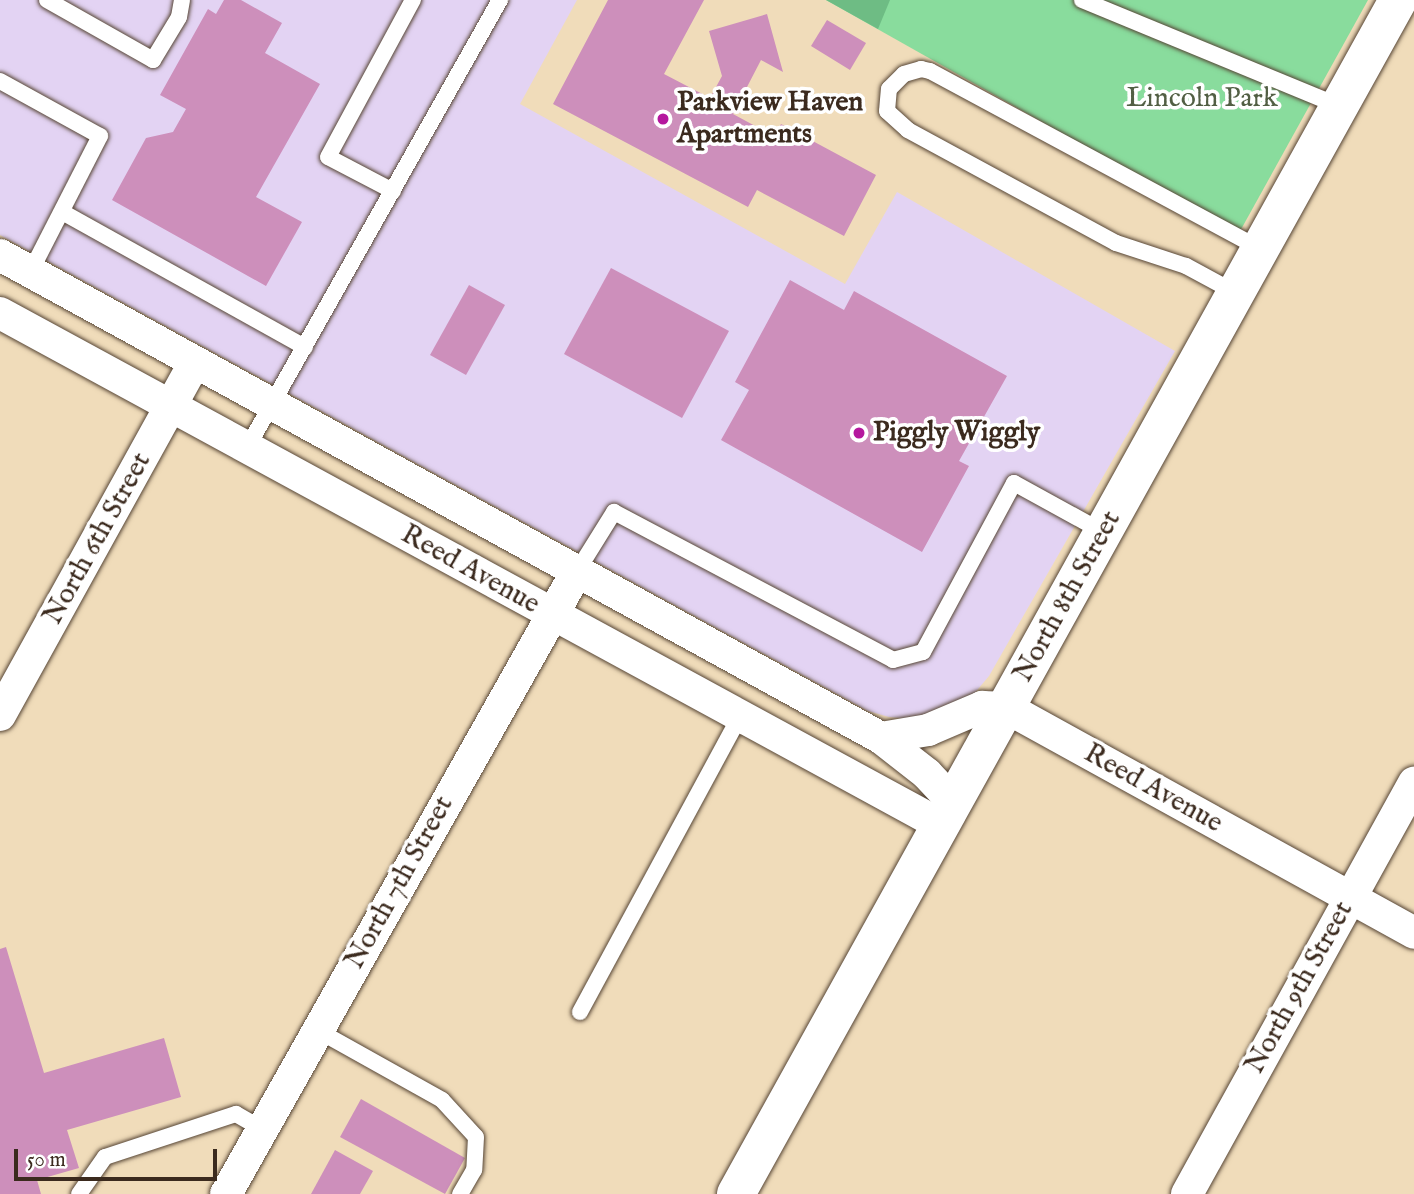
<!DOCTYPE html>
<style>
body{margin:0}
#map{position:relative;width:1414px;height:1194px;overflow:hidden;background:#f0dcba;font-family:"IM FELL English",serif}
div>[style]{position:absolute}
.built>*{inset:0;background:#e3d3f3}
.green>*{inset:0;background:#89dc9d}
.forest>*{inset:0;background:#6ebc84}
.building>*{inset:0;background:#cd8fbb}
.roads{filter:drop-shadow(0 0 2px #564535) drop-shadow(0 0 2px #564535)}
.service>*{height:16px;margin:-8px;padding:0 8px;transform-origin:8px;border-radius:8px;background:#fff}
.minor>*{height:32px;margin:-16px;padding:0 16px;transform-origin:16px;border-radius:16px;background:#fff}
.tertiary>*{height:38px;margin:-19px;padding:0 19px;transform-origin:19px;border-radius:19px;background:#fff}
.dots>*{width:19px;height:19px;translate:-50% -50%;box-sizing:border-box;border:4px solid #fff;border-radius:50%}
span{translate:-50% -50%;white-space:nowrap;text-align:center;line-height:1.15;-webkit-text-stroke:7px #fff;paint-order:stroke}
.park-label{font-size:28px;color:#525f44}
.poi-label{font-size:28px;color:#3b2a1e;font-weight:700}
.left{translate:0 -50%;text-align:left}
.street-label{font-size:28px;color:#3b2a1e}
.scale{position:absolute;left:14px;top:1149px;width:203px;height:32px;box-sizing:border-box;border:4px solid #3b2a1e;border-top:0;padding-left:9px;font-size:21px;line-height:24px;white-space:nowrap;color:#3b2a1e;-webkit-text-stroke:5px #fff;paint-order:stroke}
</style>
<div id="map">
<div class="built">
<i style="clip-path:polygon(0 0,577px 0,520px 104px,845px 284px,897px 192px,1175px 351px,989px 676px,973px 695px,953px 707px,911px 719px,889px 717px,868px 711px,0 235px)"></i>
</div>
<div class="green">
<i style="clip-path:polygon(826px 0,1368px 0,1239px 233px)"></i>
</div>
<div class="forest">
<i style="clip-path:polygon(826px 0,890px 0,878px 29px)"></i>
</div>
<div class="building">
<i style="clip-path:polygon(224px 0,241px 0,282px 23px,265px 53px,320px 84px,256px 197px,302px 222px,266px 286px,112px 200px,146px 138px,173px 132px,186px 109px,160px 95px,208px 9px,216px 14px)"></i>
<i style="clip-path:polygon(608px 0,704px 0,664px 74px,710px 98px,722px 76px,709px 31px,767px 14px,783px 72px,761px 60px,733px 114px,774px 136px,781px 124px,876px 175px,844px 236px,757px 190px,748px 207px,553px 104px)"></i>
<i style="clip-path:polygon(827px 20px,866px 43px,850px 70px,811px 46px)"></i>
<i style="clip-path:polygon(611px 268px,729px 331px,682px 418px,564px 354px)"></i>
<i style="clip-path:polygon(790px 280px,844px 310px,854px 291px,1007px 376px,959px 461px,969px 466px,922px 552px,721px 440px,749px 390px,735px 382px)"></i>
<i style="clip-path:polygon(469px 285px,505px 305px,466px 375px,430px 355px)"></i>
<i style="clip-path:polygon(6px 947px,44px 1073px,164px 1038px,181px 1097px,67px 1130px,79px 1168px,37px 1180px,41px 1194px,0 1194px,0 949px)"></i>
<i style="clip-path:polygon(361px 1099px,465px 1158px,445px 1194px,340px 1137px)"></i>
<i style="clip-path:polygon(335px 1150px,373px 1171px,360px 1194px,311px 1194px)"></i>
</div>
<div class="roads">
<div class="service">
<i style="left:47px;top:0;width:122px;rotate:29.5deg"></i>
<i style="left:153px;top:60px;width:50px;rotate:-58.8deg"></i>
<i style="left:179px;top:17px;width:17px;rotate:-80deg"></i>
<i style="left:1082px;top:0;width:278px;rotate:22.4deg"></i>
<i style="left:0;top:81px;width:114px;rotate:28.8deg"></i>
<i style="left:100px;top:136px;width:152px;rotate:117.1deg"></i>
<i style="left:393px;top:191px;width:73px;rotate:-152.4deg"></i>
<i style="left:328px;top:157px;width:179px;rotate:-61.6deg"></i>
<i style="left:62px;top:212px;width:278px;rotate:29.1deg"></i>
<i style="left:1236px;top:293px;width:57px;rotate:-151.6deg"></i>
<i style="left:1186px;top:266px;width:74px;rotate:-161.8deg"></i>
<i style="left:1116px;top:243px;width:237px;rotate:-151.5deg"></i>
<i style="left:908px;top:130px;width:28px;rotate:-138deg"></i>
<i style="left:887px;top:111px;width:22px;rotate:-85deg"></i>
<i style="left:889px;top:89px;width:21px;rotate:-45deg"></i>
<i style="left:904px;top:74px;width:18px;rotate:-16deg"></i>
<i style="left:921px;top:69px;width:9px;rotate:13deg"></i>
<i style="left:930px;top:71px;width:375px;rotate:28.3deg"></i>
<i style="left:247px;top:448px;width:515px;rotate:-60.55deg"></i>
<i style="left:576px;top:573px;width:72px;rotate:-58.1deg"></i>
<i style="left:614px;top:512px;width:316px;rotate:27.9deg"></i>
<i style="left:893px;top:660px;width:31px;rotate:-15deg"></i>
<i style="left:923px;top:652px;width:192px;rotate:-61.7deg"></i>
<i style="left:1014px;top:483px;width:102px;rotate:28.8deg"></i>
<i style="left:580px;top:1012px;width:336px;rotate:-61.6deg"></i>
<i style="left:317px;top:1030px;width:143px;rotate:29.2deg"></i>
<i style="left:442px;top:1100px;width:50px;rotate:47.4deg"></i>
<i style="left:476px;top:1137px;width:33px;rotate:93deg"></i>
<i style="left:474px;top:1170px;width:28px;rotate:120deg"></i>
<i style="left:79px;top:1194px;width:45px;rotate:-54.9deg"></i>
<i style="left:105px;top:1157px;width:138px;rotate:-18.2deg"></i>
<i style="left:236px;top:1114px;width:30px;rotate:30deg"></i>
</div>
<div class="minor">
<i style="left:0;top:255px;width:1005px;rotate:28.73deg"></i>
<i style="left:881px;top:738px;width:58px;rotate:38deg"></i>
<i style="left:927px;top:774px;width:40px;rotate:47deg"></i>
<i style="left:0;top:313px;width:1071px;rotate:28.55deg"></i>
<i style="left:0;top:715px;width:403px;rotate:-61.1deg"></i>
<i style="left:881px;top:738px;width:48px;rotate:-9.7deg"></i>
<i style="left:928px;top:730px;width:59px;rotate:-23.1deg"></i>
<i style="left:982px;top:707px;width:25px;rotate:2deg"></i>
<i style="left:1007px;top:708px;width:465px;rotate:28.9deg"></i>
<i style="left:226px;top:1194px;width:713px;rotate:-60.59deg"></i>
<i style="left:1187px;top:1194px;width:470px;rotate:-61.1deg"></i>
</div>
<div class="tertiary">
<i style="left:736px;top:1194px;width:1365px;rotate:-60.99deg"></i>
</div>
</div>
<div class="dots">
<i style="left:663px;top:119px;background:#b5179e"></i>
<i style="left:859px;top:433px;background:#b5179e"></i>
</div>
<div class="park-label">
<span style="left:1202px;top:99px">Lincoln Park</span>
</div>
<div class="poi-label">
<span class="left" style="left:677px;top:119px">Parkview Haven<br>Apartments</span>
<span class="left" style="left:873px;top:433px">Piggly Wiggly</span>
</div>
<div class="street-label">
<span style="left:98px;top:539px;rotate:-61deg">North 6th Street</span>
<span style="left:470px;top:570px;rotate:29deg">Reed Avenue</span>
<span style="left:1068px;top:597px;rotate:-61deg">North 8th Street</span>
<span style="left:1153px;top:789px;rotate:29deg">Reed Avenue</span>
<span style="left:400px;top:883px;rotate:-61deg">North 7th Street</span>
<span style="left:1300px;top:988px;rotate:-61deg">North 9th Street</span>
</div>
<div class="scale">50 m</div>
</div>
